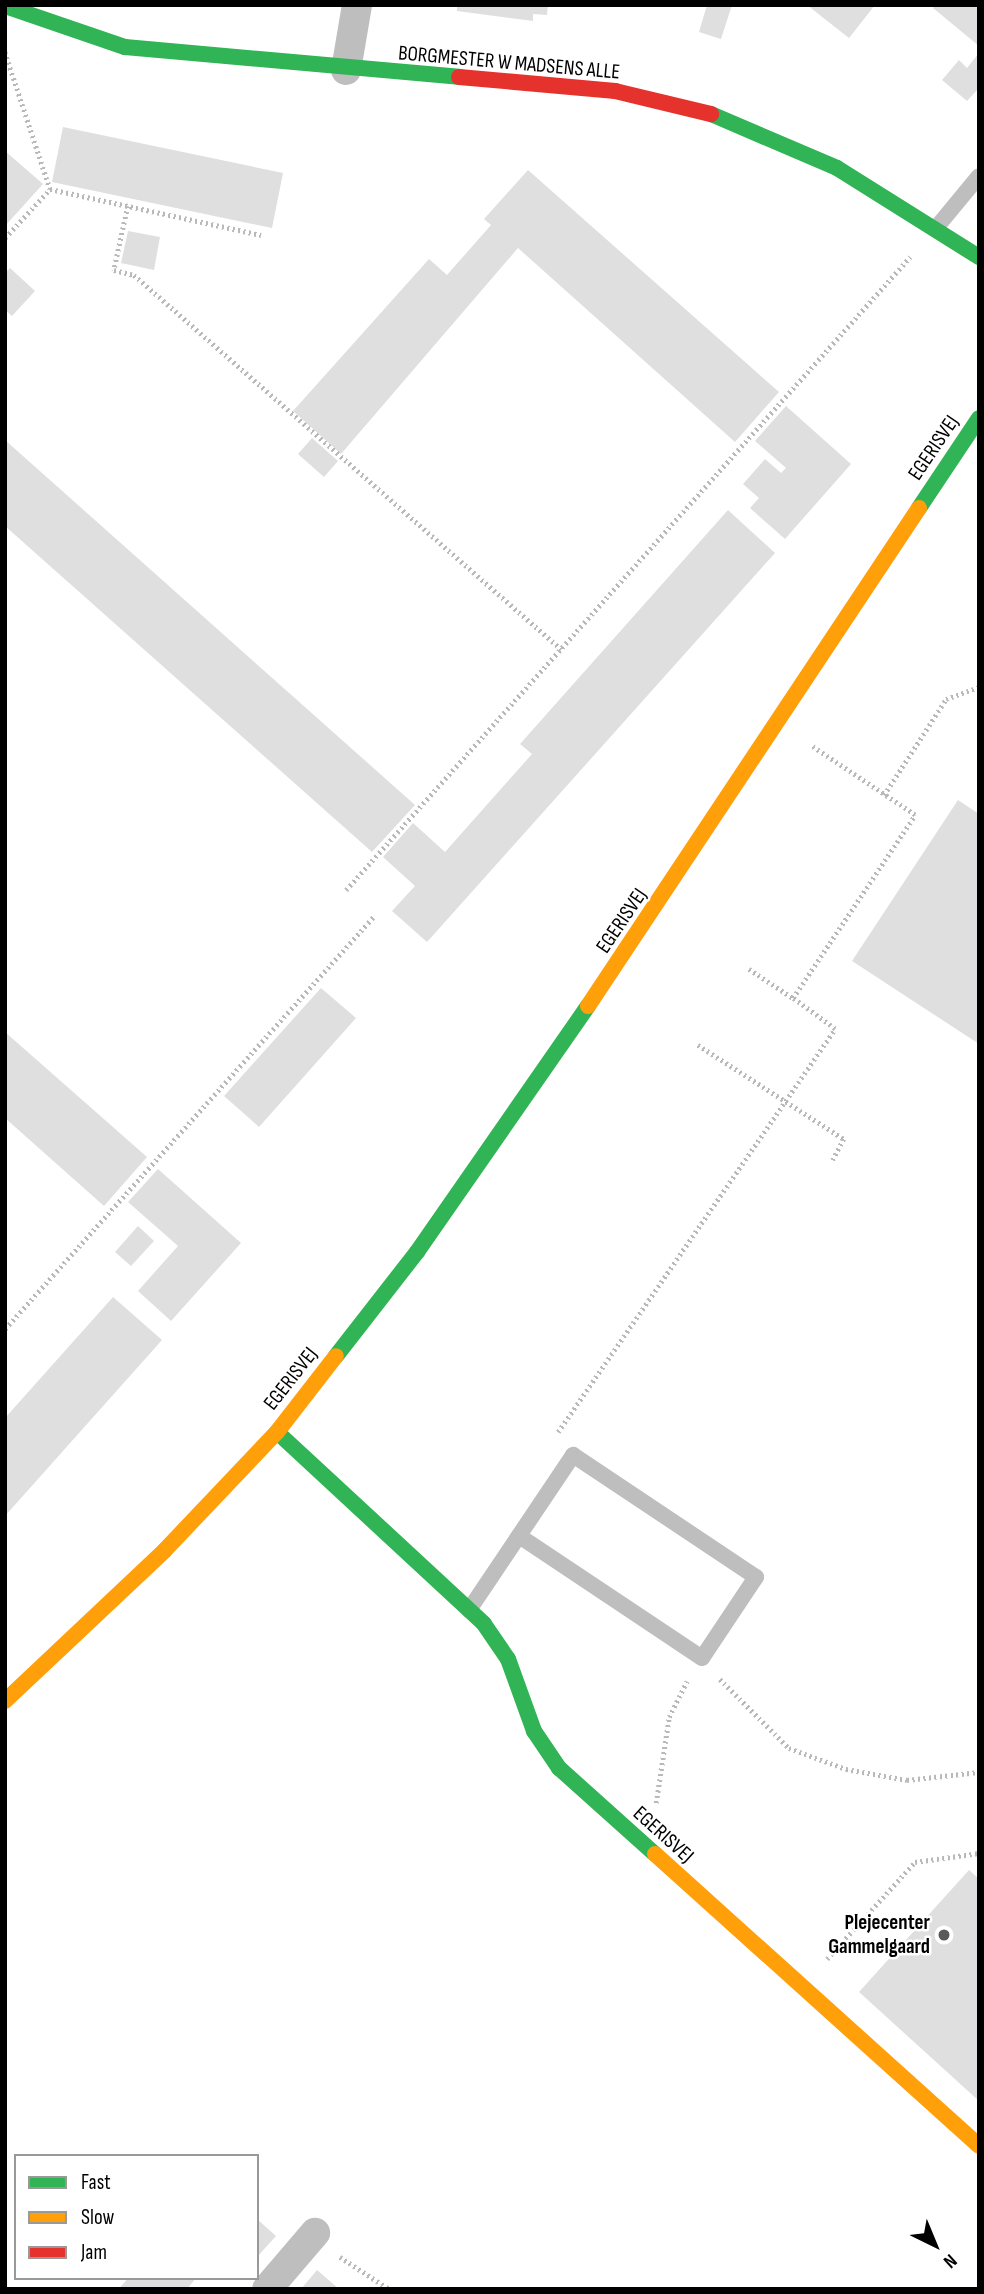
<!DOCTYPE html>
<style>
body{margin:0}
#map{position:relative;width:984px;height:2294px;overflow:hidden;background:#fff;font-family:"Sofia Sans Condensed",sans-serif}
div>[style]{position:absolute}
.building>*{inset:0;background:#dfdfdf}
.path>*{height:4.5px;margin-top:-2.25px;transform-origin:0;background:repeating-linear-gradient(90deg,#b9b9b9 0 2px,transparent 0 5.5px)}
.lane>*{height:16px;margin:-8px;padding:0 8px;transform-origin:8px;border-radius:8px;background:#bebebe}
.street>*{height:30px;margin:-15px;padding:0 15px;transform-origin:15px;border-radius:15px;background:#bebebe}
.fast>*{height:16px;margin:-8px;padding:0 8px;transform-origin:8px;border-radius:8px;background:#30b455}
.slow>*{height:16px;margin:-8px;padding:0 8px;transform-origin:8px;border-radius:8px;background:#ff9f0a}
.jam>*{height:16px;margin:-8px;padding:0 8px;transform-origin:8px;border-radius:8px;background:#e5322d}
.dots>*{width:19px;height:19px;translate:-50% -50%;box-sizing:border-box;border:4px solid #fff;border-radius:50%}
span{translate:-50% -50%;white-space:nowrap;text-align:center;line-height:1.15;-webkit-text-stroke:5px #fff;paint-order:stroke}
.street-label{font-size:21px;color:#000}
.poi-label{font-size:21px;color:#000;font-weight:700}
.right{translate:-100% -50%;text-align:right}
.frame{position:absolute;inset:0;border:7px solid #000;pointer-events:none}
.legend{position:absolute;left:14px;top:2154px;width:245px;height:126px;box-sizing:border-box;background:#fff;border:2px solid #999;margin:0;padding:9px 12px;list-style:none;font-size:21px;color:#000}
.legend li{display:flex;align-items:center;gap:14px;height:35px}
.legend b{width:35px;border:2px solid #999}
.north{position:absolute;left:900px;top:2210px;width:70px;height:70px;-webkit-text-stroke:5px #fff;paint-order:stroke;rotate:137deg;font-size:19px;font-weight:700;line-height:28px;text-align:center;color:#000}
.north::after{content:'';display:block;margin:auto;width:24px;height:32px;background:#000;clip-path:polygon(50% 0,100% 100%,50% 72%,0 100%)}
</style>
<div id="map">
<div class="building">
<i style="clip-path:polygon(457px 5px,548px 5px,547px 15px,533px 14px,533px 21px,457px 11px)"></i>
<i style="clip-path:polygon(707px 5px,732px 5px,721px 39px,699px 32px)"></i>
<i style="clip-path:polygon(807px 5px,875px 5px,849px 38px)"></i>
<i style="clip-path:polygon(935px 5px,979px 5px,979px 46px,933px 8px)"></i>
<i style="clip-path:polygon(979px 53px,979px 88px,967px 101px,942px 80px,959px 60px,967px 68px)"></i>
<i style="clip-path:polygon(63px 127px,283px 173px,272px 228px,52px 182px)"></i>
<i style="clip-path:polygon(5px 151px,43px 184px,5px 226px)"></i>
<i style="clip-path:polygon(528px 170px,779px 392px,735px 442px,518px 248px,341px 454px,293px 411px,429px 259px,447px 275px,491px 225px,484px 219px)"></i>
<i style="clip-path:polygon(128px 231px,160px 237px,154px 270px,121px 263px)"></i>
<i style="clip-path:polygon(10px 268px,35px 291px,12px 316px,5px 310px,5px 273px)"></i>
<i style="clip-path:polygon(786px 406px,851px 464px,785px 539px,750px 508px,759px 498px,743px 484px,765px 459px,781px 473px,786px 468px,755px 441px)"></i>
<i style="clip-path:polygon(312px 438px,338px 461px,324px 477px,298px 454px)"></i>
<i style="clip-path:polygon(5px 440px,415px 805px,372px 852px,5px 526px)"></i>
<i style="clip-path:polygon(728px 510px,775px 553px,427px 942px,392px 911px,415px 886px,383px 857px,413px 823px,445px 852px,532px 754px,520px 744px)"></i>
<i style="clip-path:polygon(958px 800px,979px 814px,979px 1044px,852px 961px)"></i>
<i style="clip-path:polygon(321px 988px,356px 1018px,259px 1127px,224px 1096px)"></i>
<i style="clip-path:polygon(5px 1032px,147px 1157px,104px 1206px,5px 1118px)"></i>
<i style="clip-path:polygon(158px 1169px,241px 1243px,171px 1321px,138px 1291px,178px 1246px,128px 1202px)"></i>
<i style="clip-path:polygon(138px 1226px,154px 1241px,131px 1266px,115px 1252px)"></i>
<i style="clip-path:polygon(113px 1297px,162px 1340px,5px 1516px,5px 1418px)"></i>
<i style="clip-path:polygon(969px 1870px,979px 1879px,979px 2101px,859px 1992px)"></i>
<i style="clip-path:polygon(257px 2219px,276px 2236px,257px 2257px)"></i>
<i style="clip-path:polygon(317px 2270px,339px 2289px,301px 2289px)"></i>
<i style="clip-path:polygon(128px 2278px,196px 2278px,187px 2289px,119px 2289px)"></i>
</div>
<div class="path">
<i style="left:5px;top:52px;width:144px;rotate:71.8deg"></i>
<i style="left:128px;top:206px;width:66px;rotate:102.3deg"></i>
<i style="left:114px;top:270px;width:21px;rotate:14deg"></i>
<i style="left:134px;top:275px;width:568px;rotate:41.21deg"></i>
<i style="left:5px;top:238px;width:67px;rotate:-47.4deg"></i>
<i style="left:50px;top:189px;width:216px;rotate:12.3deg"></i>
<i style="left:884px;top:795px;width:114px;rotate:-57.1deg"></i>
<i style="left:946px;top:699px;width:35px;rotate:-20deg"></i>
<i style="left:346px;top:890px;width:848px;rotate:-48.3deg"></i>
<i style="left:749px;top:969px;width:53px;rotate:33.4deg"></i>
<i style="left:793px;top:998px;width:220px;rotate:-56.3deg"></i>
<i style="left:915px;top:815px;width:126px;rotate:-146.3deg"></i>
<i style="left:698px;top:1045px;width:174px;rotate:32.8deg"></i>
<i style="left:844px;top:1139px;width:24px;rotate:118deg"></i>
<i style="left:5px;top:1329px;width:555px;rotate:-48.21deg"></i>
<i style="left:558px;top:1432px;width:489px;rotate:-55.5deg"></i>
<i style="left:835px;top:1029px;width:52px;rotate:-143.6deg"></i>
<i style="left:720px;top:1679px;width:98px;rotate:45deg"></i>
<i style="left:789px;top:1748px;width:61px;rotate:20.2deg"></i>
<i style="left:846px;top:1769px;width:62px;rotate:10.2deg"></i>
<i style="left:907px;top:1780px;width:72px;rotate:-6.3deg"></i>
<i style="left:656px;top:1803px;width:87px;rotate:-81.4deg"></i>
<i style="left:669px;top:1717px;width:40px;rotate:-63.4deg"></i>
<i style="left:827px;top:1959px;width:131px;rotate:-47.8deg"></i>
<i style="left:915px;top:1862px;width:65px;rotate:-8deg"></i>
<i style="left:340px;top:2257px;width:59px;rotate:33.1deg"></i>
</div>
<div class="lane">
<i style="left:936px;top:228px;width:67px;rotate:-50.4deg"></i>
<i style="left:469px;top:1610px;width:187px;rotate:-56.1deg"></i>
<i style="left:573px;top:1455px;width:220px;rotate:33.7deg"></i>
<i style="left:756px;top:1577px;width:97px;rotate:123.7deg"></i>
<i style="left:702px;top:1658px;width:220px;rotate:-146.3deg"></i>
</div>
<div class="street">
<i style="left:346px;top:70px;width:66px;rotate:-80.4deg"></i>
<i style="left:267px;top:2289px;width:74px;rotate:-49.4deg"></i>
</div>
<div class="fast">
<i style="left:5px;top:6px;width:127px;rotate:18.9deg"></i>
<i style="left:125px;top:47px;width:335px;rotate:5.1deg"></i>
<i style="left:711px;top:114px;width:137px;rotate:23.2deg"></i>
<i style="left:837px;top:168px;width:168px;rotate:32.1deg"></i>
<i style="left:919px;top:508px;width:108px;rotate:-56.3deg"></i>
<i style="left:336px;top:1356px;width:132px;rotate:-52.1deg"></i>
<i style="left:417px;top:1252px;width:300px;rotate:-55.2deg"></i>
<i style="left:277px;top:1432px;width:282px;rotate:42.8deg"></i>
<i style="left:484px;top:1624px;width:42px;rotate:55.6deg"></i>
<i style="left:508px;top:1659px;width:77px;rotate:70.1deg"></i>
<i style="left:534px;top:1731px;width:45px;rotate:56deg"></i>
<i style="left:559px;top:1768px;width:129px;rotate:41.9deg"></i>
</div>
<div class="slow">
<i style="left:588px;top:1006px;width:598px;rotate:-56.39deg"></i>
<i style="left:5px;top:1701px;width:220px;rotate:-43.3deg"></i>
<i style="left:165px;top:1550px;width:163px;rotate:-46.5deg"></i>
<i style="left:277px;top:1432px;width:96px;rotate:-52.2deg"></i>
<i style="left:655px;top:1854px;width:436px;rotate:42deg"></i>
</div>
<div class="jam">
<i style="left:459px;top:77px;width:157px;rotate:5.1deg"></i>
<i style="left:615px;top:91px;width:99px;rotate:13.5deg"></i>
</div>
<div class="dots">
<i style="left:944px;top:1935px;background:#595959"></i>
</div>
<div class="street-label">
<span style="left:509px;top:63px;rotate:5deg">BORGMESTER W MADSENS ALLE</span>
<span style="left:934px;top:448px;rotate:-56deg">EGERISVEJ</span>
<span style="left:622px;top:921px;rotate:-56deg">EGERISVEJ</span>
<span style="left:291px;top:1379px;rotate:-52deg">EGERISVEJ</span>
<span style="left:663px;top:1835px;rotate:42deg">EGERISVEJ</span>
</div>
<div class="poi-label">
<span class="right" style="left:930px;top:1935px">Plejecenter<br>Gammelgaard</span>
</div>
<div class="frame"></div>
<ul class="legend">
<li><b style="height:9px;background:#30b455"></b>Fast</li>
<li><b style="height:9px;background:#ff9f0a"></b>Slow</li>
<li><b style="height:9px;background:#e5322d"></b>Jam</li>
</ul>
<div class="north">N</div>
</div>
